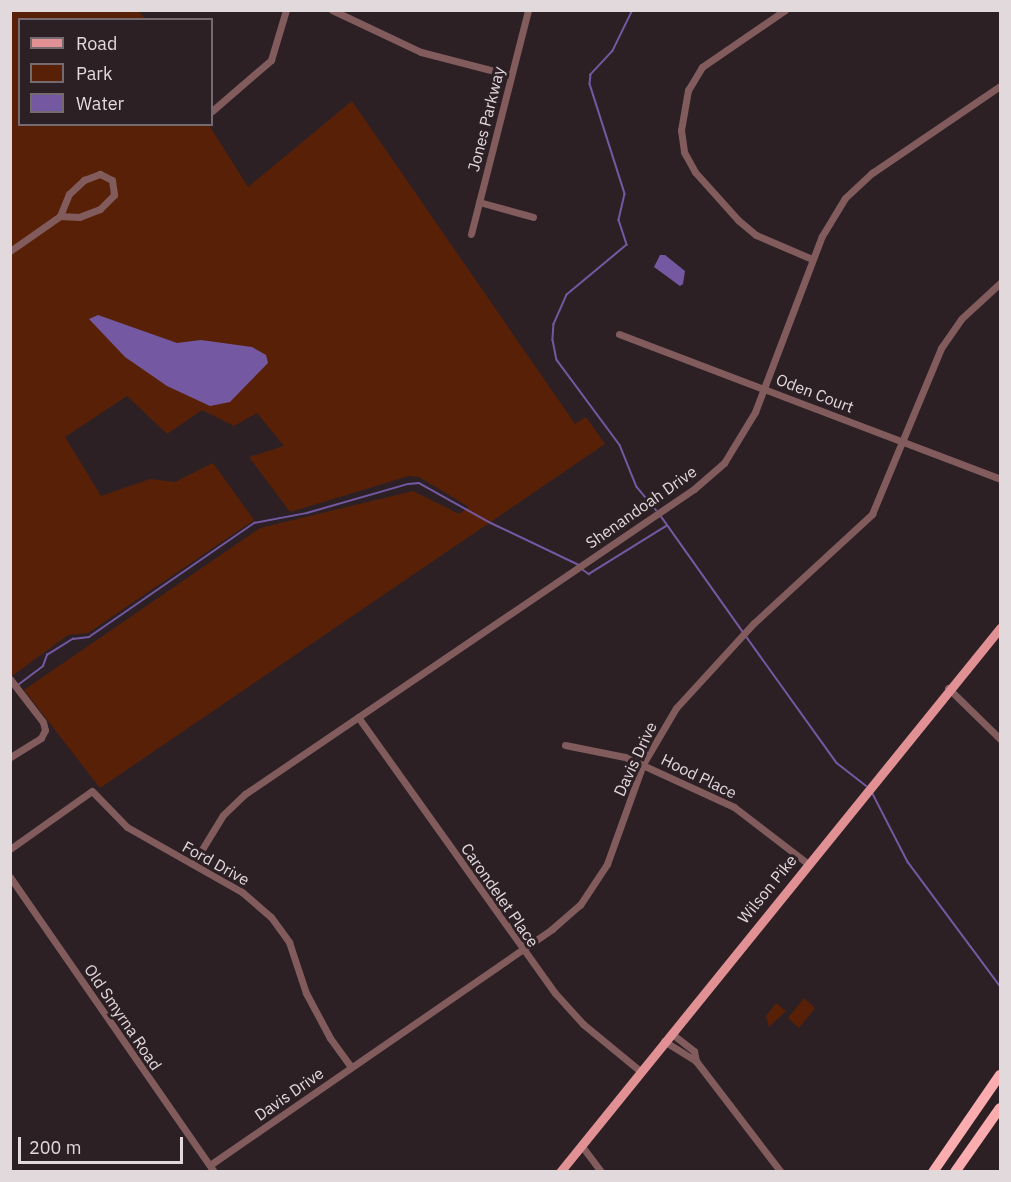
<!DOCTYPE html>
<style>
body{margin:0}
#map{position:relative;width:1011px;height:1182px;overflow:hidden;background:#2c2025;font-family:"IBM Plex Sans",sans-serif}
div>[style]{position:absolute}
.green>*{inset:0;background:#582107}
.water>*{inset:0;background:#7459a2}
.stream>*{height:1.5px;margin:-0.75px;padding:0 0.75px;transform-origin:0.75px;border-radius:0.75px;background:#7459a2}
.minor>*{height:7px;margin:-3.5px;padding:0 3.5px;transform-origin:3.5px;border-radius:3.5px;background:#825b5c}
.major>*{height:9px;margin:-4.5px;padding:0 4.5px;transform-origin:4.5px;border-radius:4.5px;background:#e19094}
.highway>*{height:10px;margin:-5px;padding:0 5px;transform-origin:5px;border-radius:5px;background:#faacaf}
span{translate:-50% -50%;white-space:nowrap;text-align:center;line-height:1.15;-webkit-text-stroke:6px #2c2025;paint-order:stroke}
.street-label{font-size:16px;color:#e2d9dd}
.frame{position:absolute;inset:0;border:12px solid #e2d9dd;pointer-events:none}
.legend{position:absolute;left:18px;top:18px;width:195px;height:108px;box-sizing:border-box;background:#2c2025;border:2px solid #756a6f;margin:0;padding:8px 10px;list-style:none;font-size:18px;color:#e2d9dd}
.legend li{display:flex;align-items:center;gap:12px;height:30px}
.legend b{width:30px;border:2px solid #756a6f}
.scale{position:absolute;left:18px;top:1137px;width:165px;height:27px;box-sizing:border-box;border:3px solid #e2d9dd;border-top:0;padding-left:8px;font-size:18px;line-height:21px;white-space:nowrap;color:#e2d9dd;-webkit-text-stroke:4px #2c2025;paint-order:stroke}
</style>
<div id="map">
<div class="green">
<i style="clip-path:polygon(11px 11px,139px 11px,145px 19px,20px 20px,20px 124px,209px 125px,248px 187px,352px 101px,575px 424px,586px 417px,605px 444px,100px 788px,24px 690px,260px 528px,413px 491px,459px 514px,469px 507px,419px 477px,409px 476px,290px 512px,249px 457px,284px 446px,257px 413px,234px 426px,202px 410px,167px 434px,127px 396px,65px 437px,101px 496px,150px 479px,175px 482px,213px 463px,254px 520px,88px 633px,68px 635px,12px 676px)"></i>
<i style="clip-path:polygon(804px 998px,815px 1008px,799px 1028px,788px 1018px)"></i>
<i style="clip-path:polygon(776px 1003px,786px 1011px,769px 1027px,766px 1016px)"></i>
</div>
<div class="water">
<i style="clip-path:polygon(660px 255px,665px 255px,685px 271px,683px 284px,680px 286px,654px 267px)"></i>
<i style="clip-path:polygon(98px 315px,177px 343px,201px 340px,252px 347px,266px 355px,268px 363px,230px 402px,210px 406px,167px 386px,125px 357px,89px 319px)"></i>
</div>
<div class="stream">
<i style="left:633px;top:10px;width:46px;rotate:116deg"></i>
<i style="left:613px;top:51px;width:33px;rotate:133deg"></i>
<i style="left:591px;top:75px;width:9px;rotate:96deg"></i>
<i style="left:590px;top:84px;width:115px;rotate:72.3deg"></i>
<i style="left:625px;top:194px;width:27px;rotate:103deg"></i>
<i style="left:619px;top:220px;width:26px;rotate:72deg"></i>
<i style="left:627px;top:245px;width:78px;rotate:140.2deg"></i>
<i style="left:567px;top:295px;width:32px;rotate:114deg"></i>
<i style="left:554px;top:324px;width:16px;rotate:94deg"></i>
<i style="left:553px;top:340px;width:20px;rotate:79deg"></i>
<i style="left:557px;top:360px;width:106px;rotate:53.5deg"></i>
<i style="left:620px;top:445px;width:45px;rotate:68deg"></i>
<i style="left:637px;top:487px;width:30px;rotate:50deg"></i>
<i style="left:661px;top:516px;width:142px;rotate:54.7deg"></i>
<i style="left:582px;top:569px;width:9px;rotate:36deg"></i>
<i style="left:589px;top:574px;width:91px;rotate:-31.9deg"></i>
<i style="left:746px;top:636px;width:156px;rotate:54.4deg"></i>
<i style="left:837px;top:763px;width:37px;rotate:38deg"></i>
<i style="left:18px;top:685px;width:31px;rotate:-37deg"></i>
<i style="left:43px;top:666px;width:12px;rotate:-70deg"></i>
<i style="left:47px;top:655px;width:31px;rotate:-32deg"></i>
<i style="left:73px;top:639px;width:16px;rotate:-7deg"></i>
<i style="left:89px;top:637px;width:201px;rotate:-34.6deg"></i>
<i style="left:254px;top:523px;width:54px;rotate:-10.7deg"></i>
<i style="left:307px;top:513px;width:105px;rotate:-16deg"></i>
<i style="left:408px;top:484px;width:11px;rotate:-5deg"></i>
<i style="left:419px;top:483px;width:80px;rotate:29.1deg"></i>
<i style="left:489px;top:522px;width:100px;rotate:25.5deg"></i>
<i style="left:872px;top:792px;width:79px;rotate:62.8deg"></i>
<i style="left:908px;top:862px;width:154px;rotate:53.4deg"></i>
</div>
<div class="minor">
<i style="left:332px;top:10px;width:98px;rotate:25.3deg"></i>
<i style="left:421px;top:52px;width:92px;rotate:14.5deg"></i>
<i style="left:785px;top:10px;width:101px;rotate:145.5deg"></i>
<i style="left:702px;top:67px;width:27px;rotate:121deg"></i>
<i style="left:688px;top:90px;width:41px;rotate:99.9deg"></i>
<i style="left:681px;top:130px;width:22px;rotate:82deg"></i>
<i style="left:684px;top:152px;width:23px;rotate:61deg"></i>
<i style="left:695px;top:172px;width:64px;rotate:48.1deg"></i>
<i style="left:738px;top:220px;width:23px;rotate:40deg"></i>
<i style="left:756px;top:235px;width:61px;rotate:23.2deg"></i>
<i style="left:212px;top:111px;width:78px;rotate:-40.8deg"></i>
<i style="left:271px;top:60px;width:52px;rotate:-73.3deg"></i>
<i style="left:479px;top:202px;width:56px;rotate:15.5deg"></i>
<i style="left:471px;top:234px;width:231px;rotate:-75.7deg"></i>
<i style="left:10px;top:251px;width:61px;rotate:-35deg"></i>
<i style="left:60px;top:216px;width:24px;rotate:-68deg"></i>
<i style="left:69px;top:194px;width:21px;rotate:-43deg"></i>
<i style="left:84px;top:180px;width:17px;rotate:-21deg"></i>
<i style="left:100px;top:174px;width:13px;rotate:27deg"></i>
<i style="left:112px;top:180px;width:15px;rotate:82deg"></i>
<i style="left:114px;top:195px;width:20px;rotate:135deg"></i>
<i style="left:100px;top:209px;width:22px;rotate:159deg"></i>
<i style="left:79px;top:217px;width:19px;rotate:-177deg"></i>
<i style="left:619px;top:334px;width:408px;rotate:20.8deg"></i>
<i style="left:10px;top:679px;width:54px;rotate:52.5deg"></i>
<i style="left:43px;top:722px;width:8px;rotate:76deg"></i>
<i style="left:45px;top:730px;width:9px;rotate:117deg"></i>
<i style="left:41px;top:738px;width:36px;rotate:148deg"></i>
<i style="left:948px;top:688px;width:73px;rotate:44.4deg"></i>
<i style="left:358px;top:717px;width:339px;rotate:54.5deg"></i>
<i style="left:555px;top:993px;width:42px;rotate:47.9deg"></i>
<i style="left:583px;top:1024px;width:74px;rotate:39.5deg"></i>
<i style="left:565px;top:745px;width:61px;rotate:11.3deg"></i>
<i style="left:625px;top:757px;width:120px;rotate:24.6deg"></i>
<i style="left:734px;top:807px;width:92px;rotate:37.5deg"></i>
<i style="left:10px;top:849px;width:100px;rotate:-35.3deg"></i>
<i style="left:92px;top:791px;width:50px;rotate:45.8deg"></i>
<i style="left:127px;top:827px;width:132px;rotate:29.5deg"></i>
<i style="left:242px;top:892px;width:38px;rotate:41deg"></i>
<i style="left:271px;top:917px;width:31px;rotate:54deg"></i>
<i style="left:289px;top:942px;width:54px;rotate:71.6deg"></i>
<i style="left:306px;top:993px;width:51px;rotate:61.9deg"></i>
<i style="left:330px;top:1038px;width:36px;rotate:54deg"></i>
<i style="left:193px;top:864px;width:57px;rotate:-58.5deg"></i>
<i style="left:223px;top:815px;width:30px;rotate:-44deg"></i>
<i style="left:245px;top:794px;width:543px;rotate:-34.19deg"></i>
<i style="left:694px;top:489px;width:40px;rotate:-41deg"></i>
<i style="left:724px;top:463px;width:60px;rotate:-58.7deg"></i>
<i style="left:755px;top:412px;width:188px;rotate:-69.2deg"></i>
<i style="left:822px;top:236px;width:44px;rotate:-58.8deg"></i>
<i style="left:845px;top:198px;width:37px;rotate:-43deg"></i>
<i style="left:872px;top:173px;width:155px;rotate:-34.2deg"></i>
<i style="left:10px;top:877px;width:359px;rotate:55.3deg"></i>
<i style="left:664px;top:1041px;width:38px;rotate:32deg"></i>
<i style="left:696px;top:1061px;width:10px;rotate:-101deg"></i>
<i style="left:694px;top:1051px;width:29px;rotate:-142deg"></i>
<i style="left:696px;top:1061px;width:140px;rotate:52.6deg"></i>
<i style="left:581px;top:1145px;width:34px;rotate:53deg"></i>
<i style="left:210px;top:1165px;width:416px;rotate:-34.6deg"></i>
<i style="left:552px;top:929px;width:37px;rotate:-41deg"></i>
<i style="left:580px;top:905px;width:49px;rotate:-56.6deg"></i>
<i style="left:607px;top:864px;width:106px;rotate:-70.2deg"></i>
<i style="left:643px;top:764px;width:65px;rotate:-59.5deg"></i>
<i style="left:676px;top:708px;width:115px;rotate:-47.5deg"></i>
<i style="left:754px;top:623px;width:161px;rotate:-42.7deg"></i>
<i style="left:872px;top:514px;width:180px;rotate:-67.4deg"></i>
<i style="left:941px;top:348px;width:35px;rotate:-55deg"></i>
<i style="left:961px;top:319px;width:53px;rotate:-42.7deg"></i>
</div>
<div class="major">
<i style="left:560px;top:1172px;width:700px;rotate:-51.03deg"></i>
</div>
<div class="highway">
<i style="left:933px;top:1172px;width:118px;rotate:-55.4deg"></i>
<i style="left:955px;top:1172px;width:78px;rotate:-54.9deg"></i>
</div>
<div class="street-label">
<span style="left:486px;top:119px;rotate:-76deg">Jones Parkway</span>
<span style="left:815px;top:393px;rotate:21deg">Oden Court</span>
<span style="left:641px;top:507px;rotate:-35deg">Shenandoah Drive</span>
<span style="left:635px;top:759px;rotate:-65deg">Davis Drive</span>
<span style="left:699px;top:776px;rotate:26deg">Hood Place</span>
<span style="left:216px;top:863px;rotate:29deg">Ford Drive</span>
<span style="left:767px;top:889px;rotate:-51deg">Wilson Pike</span>
<span style="left:500px;top:895px;rotate:55deg">Carondelet Place</span>
<span style="left:123px;top:1017px;rotate:56deg">Old Smyrna Road</span>
<span style="left:289px;top:1094px;rotate:-35deg">Davis Drive</span>
</div>
<div class="frame"></div>
<ul class="legend">
<li><b style="height:8px;background:#e19094"></b>Road</li>
<li><b style="height:16px;background:#582107"></b>Park</li>
<li><b style="height:16px;background:#7459a2"></b>Water</li>
</ul>
<div class="scale">200 m</div>
</div>
